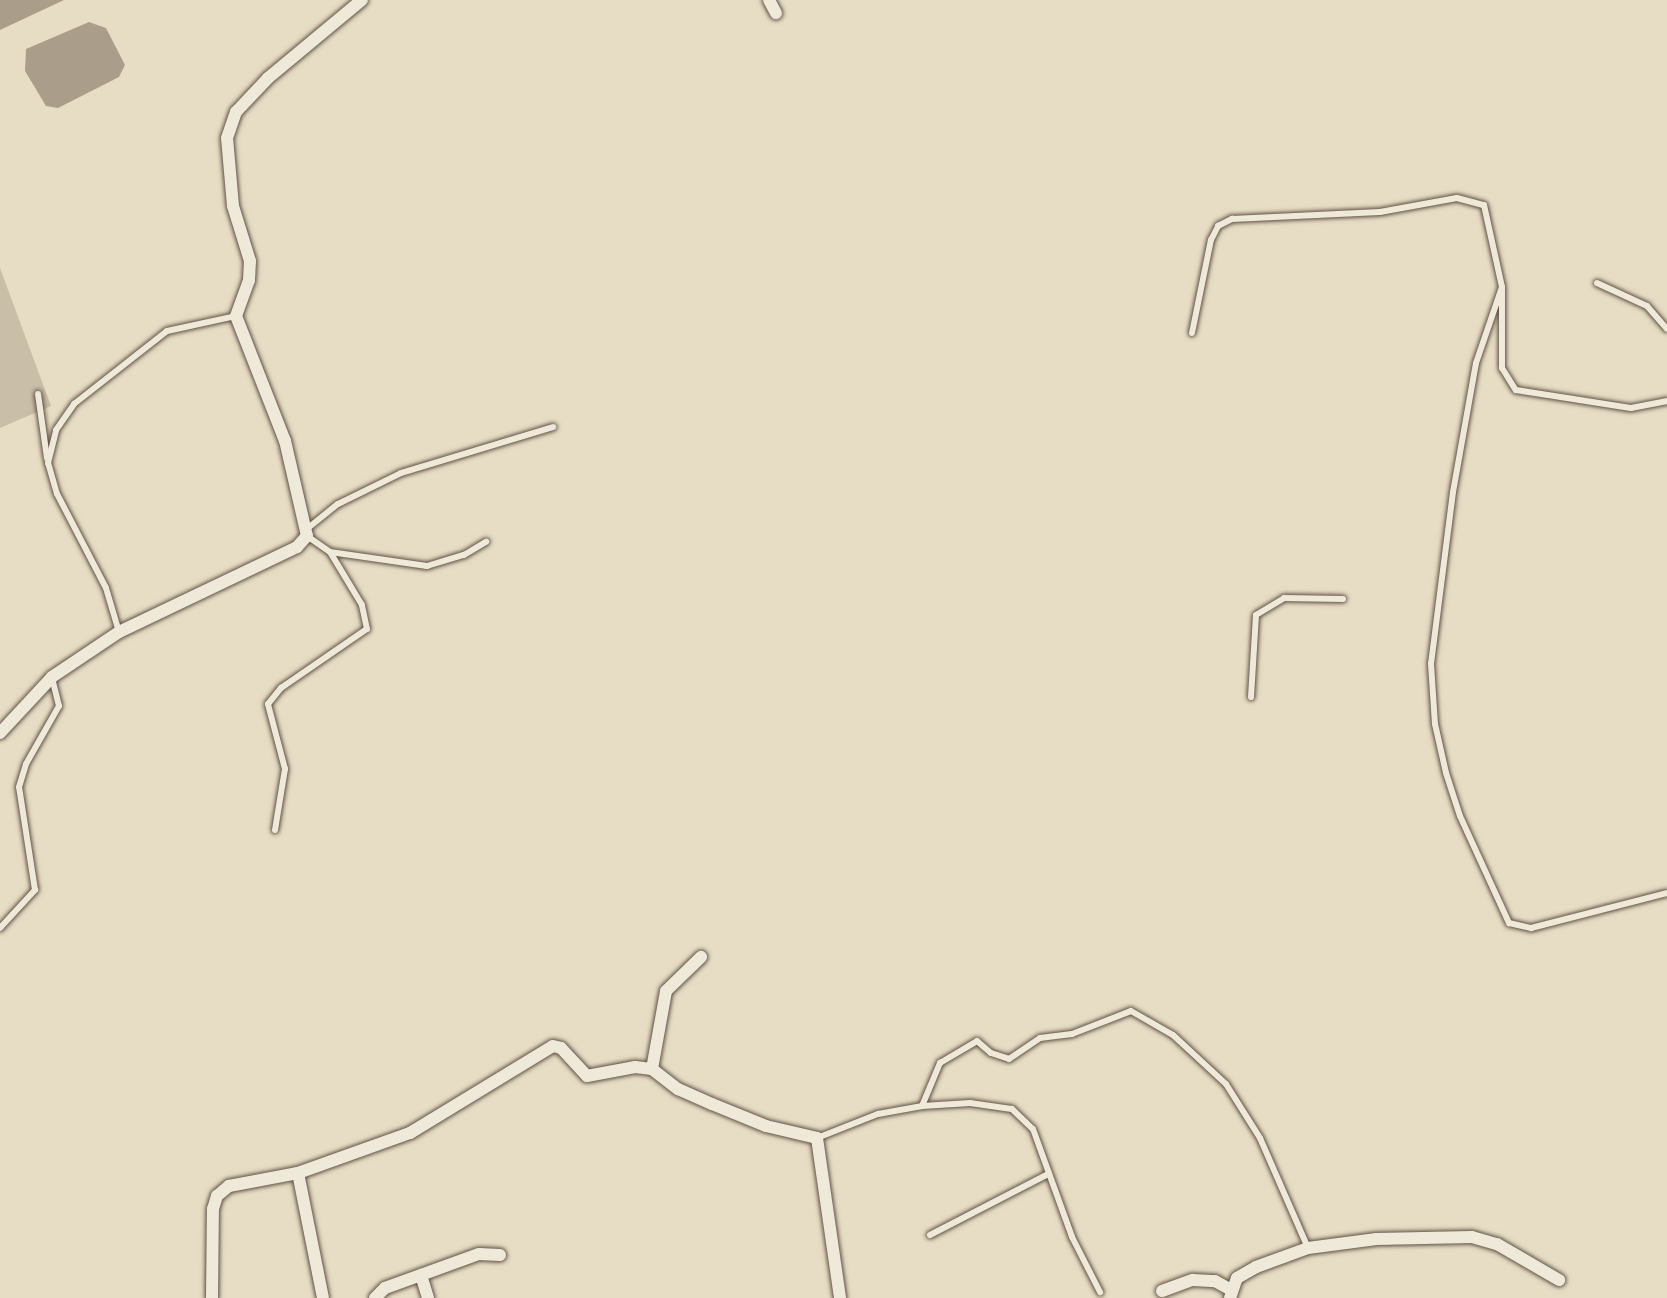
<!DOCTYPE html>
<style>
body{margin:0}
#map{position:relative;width:1667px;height:1298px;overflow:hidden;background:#e7ddc4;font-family:"IM FELL Double Pica",serif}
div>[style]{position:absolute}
.green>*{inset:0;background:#c9bea7}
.water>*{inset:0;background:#aa9e8b}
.roads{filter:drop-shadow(0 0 2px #615246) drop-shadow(0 0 2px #615246)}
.lane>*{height:6px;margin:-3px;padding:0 3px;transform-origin:3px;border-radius:3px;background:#efe9d9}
.street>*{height:12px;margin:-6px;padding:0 6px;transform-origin:6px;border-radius:6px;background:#efe9d9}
span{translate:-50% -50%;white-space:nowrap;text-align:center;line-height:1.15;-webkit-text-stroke:6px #efe9d9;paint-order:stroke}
</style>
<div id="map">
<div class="green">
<i style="clip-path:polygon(0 268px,51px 406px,0 428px)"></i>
</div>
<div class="water">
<i style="clip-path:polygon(0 0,64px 0,0 30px)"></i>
<i style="clip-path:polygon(89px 22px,106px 28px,125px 65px,119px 77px,58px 108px,46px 106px,25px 71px,26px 49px)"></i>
</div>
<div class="roads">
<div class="lane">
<i style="left:1597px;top:283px;width:55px;rotate:24.7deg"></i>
<i style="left:1647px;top:306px;width:30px;rotate:49deg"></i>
<i style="left:1502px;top:287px;width:80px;rotate:108.9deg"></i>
<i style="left:1476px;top:363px;width:131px;rotate:100.1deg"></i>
<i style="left:1453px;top:492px;width:173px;rotate:97.3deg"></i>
<i style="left:1431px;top:664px;width:60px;rotate:86.2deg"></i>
<i style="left:1435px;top:724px;width:50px;rotate:77.3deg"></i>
<i style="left:1446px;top:773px;width:45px;rotate:72deg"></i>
<i style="left:1460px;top:816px;width:118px;rotate:65.4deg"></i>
<i style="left:1509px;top:923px;width:23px;rotate:13deg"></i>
<i style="left:1531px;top:928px;width:140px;rotate:-14.4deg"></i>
<i style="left:1192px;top:333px;width:95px;rotate:-78.5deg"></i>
<i style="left:1211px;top:240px;width:16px;rotate:-63deg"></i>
<i style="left:1218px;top:226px;width:16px;rotate:-27deg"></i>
<i style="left:1232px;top:219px;width:148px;rotate:-2.7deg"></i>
<i style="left:1380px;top:212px;width:78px;rotate:-10.3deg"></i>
<i style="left:1457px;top:198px;width:28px;rotate:15deg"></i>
<i style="left:1484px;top:205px;width:84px;rotate:77.6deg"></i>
<i style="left:1502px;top:287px;width:81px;rotate:90deg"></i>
<i style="left:1502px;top:368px;width:26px;rotate:58deg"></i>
<i style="left:1516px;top:390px;width:116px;rotate:8.9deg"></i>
<i style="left:1631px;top:408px;width:37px;rotate:-11deg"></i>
<i style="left:38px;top:394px;width:65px;rotate:82deg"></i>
<i style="left:308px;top:528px;width:38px;rotate:-39deg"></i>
<i style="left:338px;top:504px;width:70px;rotate:-26.2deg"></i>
<i style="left:401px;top:473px;width:159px;rotate:-16.8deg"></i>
<i style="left:330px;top:552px;width:98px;rotate:8.2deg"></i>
<i style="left:427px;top:566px;width:39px;rotate:-17deg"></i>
<i style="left:464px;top:555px;width:26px;rotate:-31deg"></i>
<i style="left:119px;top:632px;width:46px;rotate:-106.5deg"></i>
<i style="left:106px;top:588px;width:106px;rotate:-117.5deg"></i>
<i style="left:57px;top:494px;width:32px;rotate:-106deg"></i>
<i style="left:48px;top:463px;width:34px;rotate:-76deg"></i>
<i style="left:56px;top:430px;width:32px;rotate:-55deg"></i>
<i style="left:74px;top:404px;width:118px;rotate:-38.1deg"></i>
<i style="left:167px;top:331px;width:71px;rotate:-12.3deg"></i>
<i style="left:1251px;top:697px;width:82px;rotate:-86.5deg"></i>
<i style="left:1256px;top:615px;width:33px;rotate:-31deg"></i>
<i style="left:1284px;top:598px;width:59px;rotate:1deg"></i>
<i style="left:275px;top:830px;width:62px;rotate:-80.7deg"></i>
<i style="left:285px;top:769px;width:67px;rotate:-104.7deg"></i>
<i style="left:268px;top:704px;width:21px;rotate:-51deg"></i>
<i style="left:281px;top:688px;width:104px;rotate:-34.5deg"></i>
<i style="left:367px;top:629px;width:25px;rotate:-102deg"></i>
<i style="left:362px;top:605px;width:62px;rotate:-121.1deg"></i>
<i style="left:330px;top:552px;width:28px;rotate:-145deg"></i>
<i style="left:0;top:928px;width:52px;rotate:-47.4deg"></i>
<i style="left:35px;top:890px;width:104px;rotate:-98.8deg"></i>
<i style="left:19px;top:787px;width:24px;rotate:-73deg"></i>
<i style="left:26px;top:764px;width:67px;rotate:-60.4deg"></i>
<i style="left:59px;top:706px;width:30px;rotate:-104deg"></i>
<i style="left:922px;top:1106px;width:47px;rotate:-67.3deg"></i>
<i style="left:940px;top:1063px;width:43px;rotate:-30.7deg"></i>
<i style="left:977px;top:1041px;width:18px;rotate:41deg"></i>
<i style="left:991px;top:1053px;width:19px;rotate:18deg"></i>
<i style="left:1009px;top:1059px;width:37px;rotate:-34deg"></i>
<i style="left:1040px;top:1038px;width:32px;rotate:-7deg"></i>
<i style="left:1072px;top:1034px;width:63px;rotate:-21.3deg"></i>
<i style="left:1131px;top:1011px;width:48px;rotate:29.7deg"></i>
<i style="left:1173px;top:1035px;width:72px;rotate:42.8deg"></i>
<i style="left:1226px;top:1084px;width:64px;rotate:57.8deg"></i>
<i style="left:1260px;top:1138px;width:120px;rotate:66.4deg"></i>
<i style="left:817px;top:1138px;width:66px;rotate:-21.5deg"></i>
<i style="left:878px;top:1114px;width:45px;rotate:-10.3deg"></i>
<i style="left:922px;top:1106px;width:48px;rotate:-3.6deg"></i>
<i style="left:970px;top:1103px;width:42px;rotate:8.1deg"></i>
<i style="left:1012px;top:1109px;width:29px;rotate:44deg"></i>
<i style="left:1033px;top:1129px;width:115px;rotate:70.1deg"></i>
<i style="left:1072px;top:1237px;width:62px;rotate:63deg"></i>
<i style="left:930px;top:1235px;width:133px;rotate:-27.3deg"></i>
</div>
<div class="street">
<i style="left:769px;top:0;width:15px;rotate:62deg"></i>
<i style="left:0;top:733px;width:76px;rotate:-47.1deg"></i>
<i style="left:52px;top:677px;width:81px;rotate:-33.9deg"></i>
<i style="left:119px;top:632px;width:197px;rotate:-25.5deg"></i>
<i style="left:297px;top:547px;width:15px;rotate:-48deg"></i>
<i style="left:307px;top:536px;width:98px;rotate:-103deg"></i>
<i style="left:285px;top:441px;width:134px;rotate:-111.4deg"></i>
<i style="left:236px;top:316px;width:38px;rotate:-70deg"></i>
<i style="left:249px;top:280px;width:19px;rotate:-87deg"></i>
<i style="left:250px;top:261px;width:58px;rotate:-107.2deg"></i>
<i style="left:233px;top:206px;width:68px;rotate:-95deg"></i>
<i style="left:227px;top:138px;width:28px;rotate:-71deg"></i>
<i style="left:236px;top:112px;width:47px;rotate:-46.7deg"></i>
<i style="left:268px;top:78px;width:122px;rotate:-39.7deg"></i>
<i style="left:652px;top:1069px;width:79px;rotate:-79.8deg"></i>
<i style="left:666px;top:991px;width:49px;rotate:-44.2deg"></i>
<i style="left:298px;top:1173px;width:127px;rotate:78.7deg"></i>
<i style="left:421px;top:1275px;width:24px;rotate:73deg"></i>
<i style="left:1162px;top:1291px;width:33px;rotate:-20deg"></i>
<i style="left:1193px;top:1280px;width:22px;rotate:3deg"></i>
<i style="left:1215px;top:1281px;width:18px;rotate:29deg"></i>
<i style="left:212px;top:1298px;width:89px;rotate:-89.4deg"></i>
<i style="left:213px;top:1209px;width:14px;rotate:-73deg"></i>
<i style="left:217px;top:1196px;width:16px;rotate:-40deg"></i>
<i style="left:229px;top:1186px;width:70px;rotate:-10.7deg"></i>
<i style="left:298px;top:1173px;width:119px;rotate:-19.7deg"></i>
<i style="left:410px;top:1133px;width:167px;rotate:-31.3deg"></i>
<i style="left:553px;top:1046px;width:8px;rotate:14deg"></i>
<i style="left:561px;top:1048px;width:38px;rotate:47deg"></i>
<i style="left:587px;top:1076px;width:49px;rotate:-10.6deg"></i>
<i style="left:635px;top:1067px;width:17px;rotate:7deg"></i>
<i style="left:652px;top:1069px;width:33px;rotate:38deg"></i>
<i style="left:678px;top:1089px;width:37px;rotate:24deg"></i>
<i style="left:712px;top:1104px;width:58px;rotate:22.2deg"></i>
<i style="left:766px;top:1126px;width:52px;rotate:13.2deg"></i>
<i style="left:817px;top:1138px;width:162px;rotate:81.8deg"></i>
<i style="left:375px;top:1298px;width:14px;rotate:-45deg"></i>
<i style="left:385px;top:1288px;width:100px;rotate:-19.9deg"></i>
<i style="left:479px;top:1254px;width:21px;rotate:3deg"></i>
<i style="left:1230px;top:1298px;width:21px;rotate:-71deg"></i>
<i style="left:1237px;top:1278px;width:22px;rotate:-30deg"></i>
<i style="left:1256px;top:1267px;width:55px;rotate:-20.1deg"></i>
<i style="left:1308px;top:1248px;width:69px;rotate:-7.5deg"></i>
<i style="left:1376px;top:1239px;width:96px;rotate:-1.2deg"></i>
<i style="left:1472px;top:1237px;width:26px;rotate:16deg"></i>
<i style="left:1497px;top:1244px;width:72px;rotate:30.1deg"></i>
</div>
</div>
</div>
